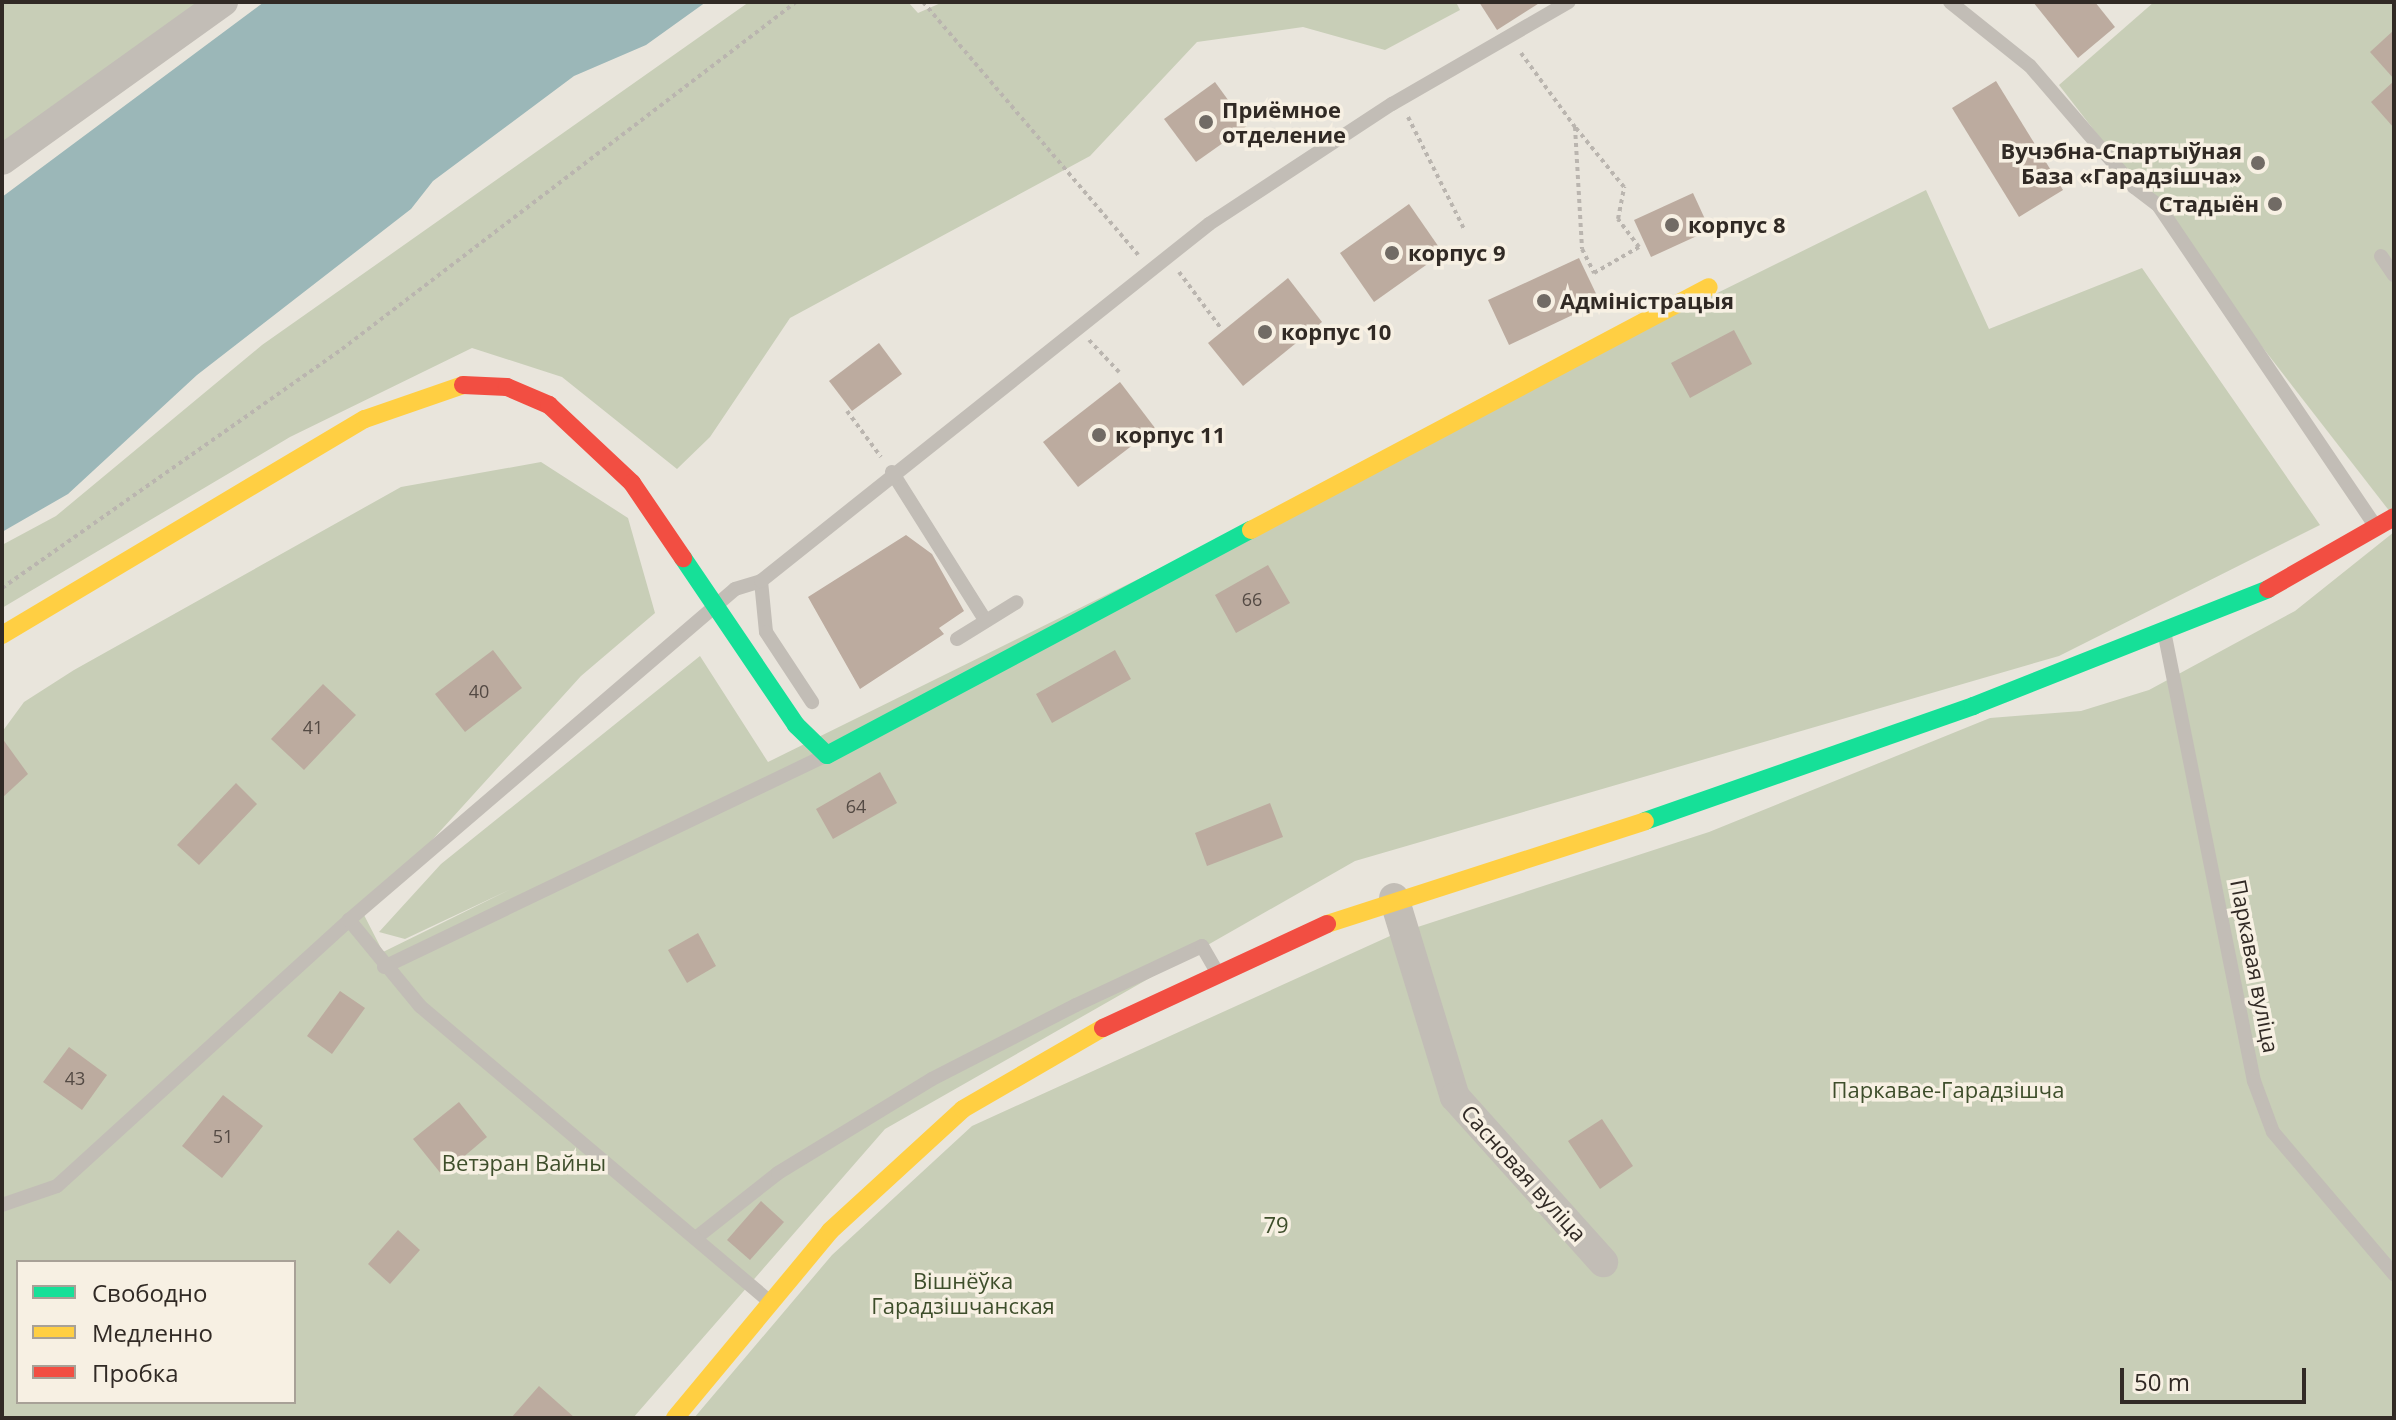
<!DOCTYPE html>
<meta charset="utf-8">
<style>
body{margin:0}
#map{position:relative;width:2396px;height:1420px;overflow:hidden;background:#e9e5dc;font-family:"Open Sans",sans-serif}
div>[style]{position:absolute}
.green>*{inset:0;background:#c8ceb7}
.water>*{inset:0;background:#9bb7b8}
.building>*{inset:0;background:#bcab9f}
.path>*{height:4px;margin-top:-2px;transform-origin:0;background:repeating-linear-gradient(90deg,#bab5af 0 4px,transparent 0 8px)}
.lane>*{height:14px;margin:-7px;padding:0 7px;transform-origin:7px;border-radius:7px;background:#c2bdb6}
.street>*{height:30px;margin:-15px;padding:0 15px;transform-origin:15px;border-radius:15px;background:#c2bdb6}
.fast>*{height:18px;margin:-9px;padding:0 9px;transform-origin:9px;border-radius:9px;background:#16e098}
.slow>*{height:18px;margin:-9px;padding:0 9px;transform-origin:9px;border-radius:9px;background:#ffcf43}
.jam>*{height:18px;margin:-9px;padding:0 9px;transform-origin:9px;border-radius:9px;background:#f24e42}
.dots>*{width:22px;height:22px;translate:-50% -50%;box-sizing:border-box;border:4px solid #f7f0e3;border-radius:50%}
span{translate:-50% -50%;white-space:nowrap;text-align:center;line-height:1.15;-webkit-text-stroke:7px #f7f0e3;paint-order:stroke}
.number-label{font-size:18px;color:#544a44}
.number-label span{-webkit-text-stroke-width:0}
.poi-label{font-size:22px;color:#312a25;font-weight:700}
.left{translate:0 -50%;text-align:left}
.right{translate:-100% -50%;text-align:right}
.street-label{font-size:22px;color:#312a25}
.park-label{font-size:22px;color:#3e4e2b}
.frame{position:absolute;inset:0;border:4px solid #312a25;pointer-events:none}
.legend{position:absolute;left:16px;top:1260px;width:280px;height:144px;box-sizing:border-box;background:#f7f0e3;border:2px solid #a8a197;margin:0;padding:10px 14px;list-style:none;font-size:24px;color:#312a25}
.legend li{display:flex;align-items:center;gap:16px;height:40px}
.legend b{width:40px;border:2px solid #a8a197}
.scale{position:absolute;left:2120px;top:1368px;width:186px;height:36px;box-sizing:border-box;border:4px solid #312a25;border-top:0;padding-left:10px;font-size:24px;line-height:28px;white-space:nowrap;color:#312a25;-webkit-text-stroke:6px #f7f0e3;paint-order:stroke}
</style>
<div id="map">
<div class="green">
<i style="clip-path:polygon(2px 2px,203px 2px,2px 154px)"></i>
<i style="clip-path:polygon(749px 2px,908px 2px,918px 13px,943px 2px,1456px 2px,1460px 10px,1385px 50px,1303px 27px,1197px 42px,1090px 156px,790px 318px,710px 437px,677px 469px,562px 377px,472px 348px,290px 437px,2px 608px,2px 545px,56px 516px,262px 345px)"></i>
<i style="clip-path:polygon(2154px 2px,2394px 2px,2394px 517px,2059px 85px)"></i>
<i style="clip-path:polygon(evenodd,1926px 190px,1989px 329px,2142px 268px,2320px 525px,2059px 656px,1355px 861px,885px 1129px,633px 1418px,2px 1418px,2px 732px,24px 702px,74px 670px,401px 487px,541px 462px,628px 518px,655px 613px,581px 676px,364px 915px,383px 952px,511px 889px,405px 939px,379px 932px,441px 864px,700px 656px,768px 762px,1926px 190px,18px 1262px,294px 1262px,294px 1402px,18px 1402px,18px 1262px)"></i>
<i style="clip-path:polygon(2394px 532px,2394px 1418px,694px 1418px,832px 1255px,972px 1126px,1390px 936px,1709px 832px,1990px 718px,2081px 711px,2149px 690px,2295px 611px)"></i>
</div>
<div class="water">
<i style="clip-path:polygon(264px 2px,706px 2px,646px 45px,574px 76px,433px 181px,411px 209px,197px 375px,68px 494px,2px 532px,2px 197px)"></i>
</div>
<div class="building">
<i style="clip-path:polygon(1479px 2px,1541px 2px,1497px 30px)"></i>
<i style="clip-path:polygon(2033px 2px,2095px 2px,2115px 27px,2078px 58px)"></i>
<i style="clip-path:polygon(2394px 30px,2394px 79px,2370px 52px)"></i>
<i style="clip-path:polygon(1996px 81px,2063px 190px,2019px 217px,1952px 108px)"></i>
<i style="clip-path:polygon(2394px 81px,2394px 128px,2371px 102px)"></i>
<i style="clip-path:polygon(1215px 82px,1247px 126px,1196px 162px,1164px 119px)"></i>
<i style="clip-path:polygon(1693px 193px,1710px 230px,1651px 257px,1634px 220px)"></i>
<i style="clip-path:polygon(1409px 204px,1443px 253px,1374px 302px,1340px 253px)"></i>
<i style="clip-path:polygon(1579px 258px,1600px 302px,1509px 345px,1488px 300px)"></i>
<i style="clip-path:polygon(1288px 278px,1322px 322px,1243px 386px,1208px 343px)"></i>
<i style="clip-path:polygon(1734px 330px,1752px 364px,1690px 398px,1671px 363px)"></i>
<i style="clip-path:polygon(879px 343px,902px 374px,852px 411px,829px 381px)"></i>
<i style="clip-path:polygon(1120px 382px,1155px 428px,1078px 487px,1043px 442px)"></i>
<i style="clip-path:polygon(906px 535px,932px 554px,964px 611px,939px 628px,944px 634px,860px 689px,808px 597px)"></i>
<i style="clip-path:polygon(1268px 565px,1290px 603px,1236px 633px,1215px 595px)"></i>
<i style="clip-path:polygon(493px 650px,522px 688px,465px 732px,435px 694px)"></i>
<i style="clip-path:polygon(1115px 650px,1131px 679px,1052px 723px,1036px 694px)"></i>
<i style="clip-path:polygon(323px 684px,356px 715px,304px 770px,271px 739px)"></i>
<i style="clip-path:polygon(2px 738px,28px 774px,2px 798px)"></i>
<i style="clip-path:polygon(880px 772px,897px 803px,833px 839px,816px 809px)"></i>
<i style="clip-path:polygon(236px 783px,257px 804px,199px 865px,177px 845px)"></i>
<i style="clip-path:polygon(1270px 803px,1283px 837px,1207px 866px,1195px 833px)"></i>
<i style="clip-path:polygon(698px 933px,716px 966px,687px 983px,668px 950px)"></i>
<i style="clip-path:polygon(340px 991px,365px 1008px,332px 1054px,307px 1036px)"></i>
<i style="clip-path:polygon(69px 1047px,107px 1075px,82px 1110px,43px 1082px)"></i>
<i style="clip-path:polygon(223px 1095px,263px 1126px,222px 1178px,182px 1146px)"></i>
<i style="clip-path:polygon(459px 1102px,487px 1137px,442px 1175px,413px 1139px)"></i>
<i style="clip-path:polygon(1602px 1119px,1633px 1166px,1600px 1189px,1568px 1141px)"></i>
<i style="clip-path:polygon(761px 1201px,784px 1222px,750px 1260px,727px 1240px)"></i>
<i style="clip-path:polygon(398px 1230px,420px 1250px,390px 1284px,368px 1264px)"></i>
<i style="clip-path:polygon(539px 1386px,575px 1418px,511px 1418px)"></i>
</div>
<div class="path">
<i style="left:923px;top:2px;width:332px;rotate:49.6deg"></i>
<i style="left:1521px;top:53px;width:92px;rotate:53.9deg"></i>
<i style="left:1575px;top:127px;width:122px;rotate:86.7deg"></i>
<i style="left:1582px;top:249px;width:27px;rotate:63deg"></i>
<i style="left:1594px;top:273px;width:52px;rotate:-30deg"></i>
<i style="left:1639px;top:247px;width:35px;rotate:-127deg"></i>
<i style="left:1618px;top:219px;width:33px;rotate:-79deg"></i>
<i style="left:1624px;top:187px;width:77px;rotate:-129.2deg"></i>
<i style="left:1408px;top:117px;width:127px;rotate:63.4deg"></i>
<i style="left:1179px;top:272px;width:69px;rotate:53.3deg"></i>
<i style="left:1089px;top:340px;width:44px;rotate:46.8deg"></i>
<i style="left:847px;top:411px;width:57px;rotate:53.5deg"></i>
<i style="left:2px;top:588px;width:416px;rotate:-35.1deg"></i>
<i style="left:342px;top:349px;width:571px;rotate:-37.39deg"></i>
</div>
<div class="lane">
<i style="left:1950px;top:2px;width:102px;rotate:38.7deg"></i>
<i style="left:2030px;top:66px;width:160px;rotate:49.3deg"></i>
<i style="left:2134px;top:187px;width:30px;rotate:37deg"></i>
<i style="left:2158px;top:205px;width:387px;rotate:55.9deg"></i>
<i style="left:2381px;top:256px;width:23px;rotate:56deg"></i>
<i style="left:892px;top:472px;width:176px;rotate:57.8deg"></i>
<i style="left:761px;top:581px;width:51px;rotate:84.4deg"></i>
<i style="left:766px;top:632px;width:84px;rotate:56.7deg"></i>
<i style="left:2165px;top:636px;width:454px;rotate:78.7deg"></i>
<i style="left:2254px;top:1081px;width:54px;rotate:69.6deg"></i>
<i style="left:2273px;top:1132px;width:187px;rotate:49.6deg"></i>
<i style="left:957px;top:639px;width:70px;rotate:-31.7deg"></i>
<i style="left:384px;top:967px;width:487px;rotate:-25.6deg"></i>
<i style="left:2px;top:1205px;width:58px;rotate:-19.1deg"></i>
<i style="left:57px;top:1186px;width:395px;rotate:-42.3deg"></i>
<i style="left:697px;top:1237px;width:103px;rotate:-38.3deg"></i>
<i style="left:778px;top:1173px;width:180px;rotate:-31.4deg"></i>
<i style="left:932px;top:1079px;width:162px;rotate:-27.2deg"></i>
<i style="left:1076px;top:1005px;width:139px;rotate:-25.1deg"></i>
<i style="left:1202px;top:946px;width:30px;rotate:60deg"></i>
<i style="left:769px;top:1301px;width:457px;rotate:-139.8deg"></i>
<i style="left:420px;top:1006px;width:112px;rotate:-129.5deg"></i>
<i style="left:349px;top:920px;width:508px;rotate:-40.61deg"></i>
<i style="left:735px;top:589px;width:27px;rotate:-17deg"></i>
<i style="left:761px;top:581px;width:573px;rotate:-38.55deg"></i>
<i style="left:1209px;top:224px;width:219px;rotate:-33.3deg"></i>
<i style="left:1392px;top:104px;width:204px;rotate:-30deg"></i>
</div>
<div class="street">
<i style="left:2px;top:160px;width:272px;rotate:-35.6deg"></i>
<i style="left:1394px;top:898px;width:208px;rotate:73deg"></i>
<i style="left:1455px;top:1097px;width:222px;rotate:48.1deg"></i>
</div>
<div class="fast">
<i style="left:683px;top:558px;width:202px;rotate:55.9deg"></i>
<i style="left:796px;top:725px;width:43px;rotate:44.1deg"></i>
<i style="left:827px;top:755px;width:480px;rotate:-28deg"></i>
<i style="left:1645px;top:821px;width:348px;rotate:-19.3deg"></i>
<i style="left:1973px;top:706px;width:317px;rotate:-21.6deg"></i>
</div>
<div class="slow">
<i style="left:1251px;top:530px;width:518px;rotate:-27.95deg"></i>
<i style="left:2px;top:635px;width:422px;rotate:-30.8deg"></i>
<i style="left:365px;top:419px;width:104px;rotate:-19.1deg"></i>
<i style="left:1327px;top:924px;width:334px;rotate:-17.9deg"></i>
<i style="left:675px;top:1418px;width:243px;rotate:-50.3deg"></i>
<i style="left:830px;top:1231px;width:180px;rotate:-42.5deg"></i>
<i style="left:963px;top:1109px;width:162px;rotate:-30.1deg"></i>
</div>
<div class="jam">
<i style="left:463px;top:385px;width:44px;rotate:2.6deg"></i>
<i style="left:507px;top:387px;width:46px;rotate:23.2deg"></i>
<i style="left:549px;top:405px;width:114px;rotate:43.2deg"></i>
<i style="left:632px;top:483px;width:91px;rotate:55.8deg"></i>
<i style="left:2268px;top:589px;width:145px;rotate:-29.7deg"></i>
<i style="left:1103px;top:1028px;width:247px;rotate:-24.9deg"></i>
</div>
<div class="dots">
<i style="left:1206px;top:122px;background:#716b65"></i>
<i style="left:2258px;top:163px;background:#716b65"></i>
<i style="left:2275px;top:204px;background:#716b65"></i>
<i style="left:1672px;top:225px;background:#716b65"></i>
<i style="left:1392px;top:253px;background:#716b65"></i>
<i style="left:1544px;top:301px;background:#716b65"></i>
<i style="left:1265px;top:332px;background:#716b65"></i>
<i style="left:1099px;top:435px;background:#716b65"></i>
</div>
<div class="number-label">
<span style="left:1252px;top:599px">66</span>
<span style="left:479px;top:691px">40</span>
<span style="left:313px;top:727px">41</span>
<span style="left:856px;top:806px">64</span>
<span style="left:75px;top:1078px">43</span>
<span style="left:223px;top:1136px">51</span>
</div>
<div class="poi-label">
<span class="left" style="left:1222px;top:122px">Приёмное<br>отделение</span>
<span class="right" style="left:2242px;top:163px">Вучэбна-Спартыўная<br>База «Гарадзішча»</span>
<span class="right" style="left:2259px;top:204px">Стадыён</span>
<span class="left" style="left:1688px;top:225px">корпус 8</span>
<span class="left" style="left:1408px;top:253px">корпус 9</span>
<span class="left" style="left:1560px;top:301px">Адміністрацыя</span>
<span class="left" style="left:1281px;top:332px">корпус 10</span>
<span class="left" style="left:1115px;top:435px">корпус 11</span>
</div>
<div class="street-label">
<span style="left:2255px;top:966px;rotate:79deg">Паркавая вуліца</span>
<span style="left:1524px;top:1173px;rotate:48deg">Сасновая вуліца</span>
</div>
<div class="park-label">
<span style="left:1948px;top:1090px">Паркавае-Гарадзішча</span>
<span style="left:524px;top:1163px">Ветэран Вайны</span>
<span style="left:1276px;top:1225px">79</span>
<span style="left:963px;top:1293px">Вішнёўка<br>Гарадзішчанская</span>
</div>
<div class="frame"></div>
<ul class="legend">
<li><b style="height:10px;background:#16e098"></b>Свободно</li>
<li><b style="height:10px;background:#ffcf43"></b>Медленно</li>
<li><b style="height:10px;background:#f24e42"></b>Пробка</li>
</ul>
<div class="scale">50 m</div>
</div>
